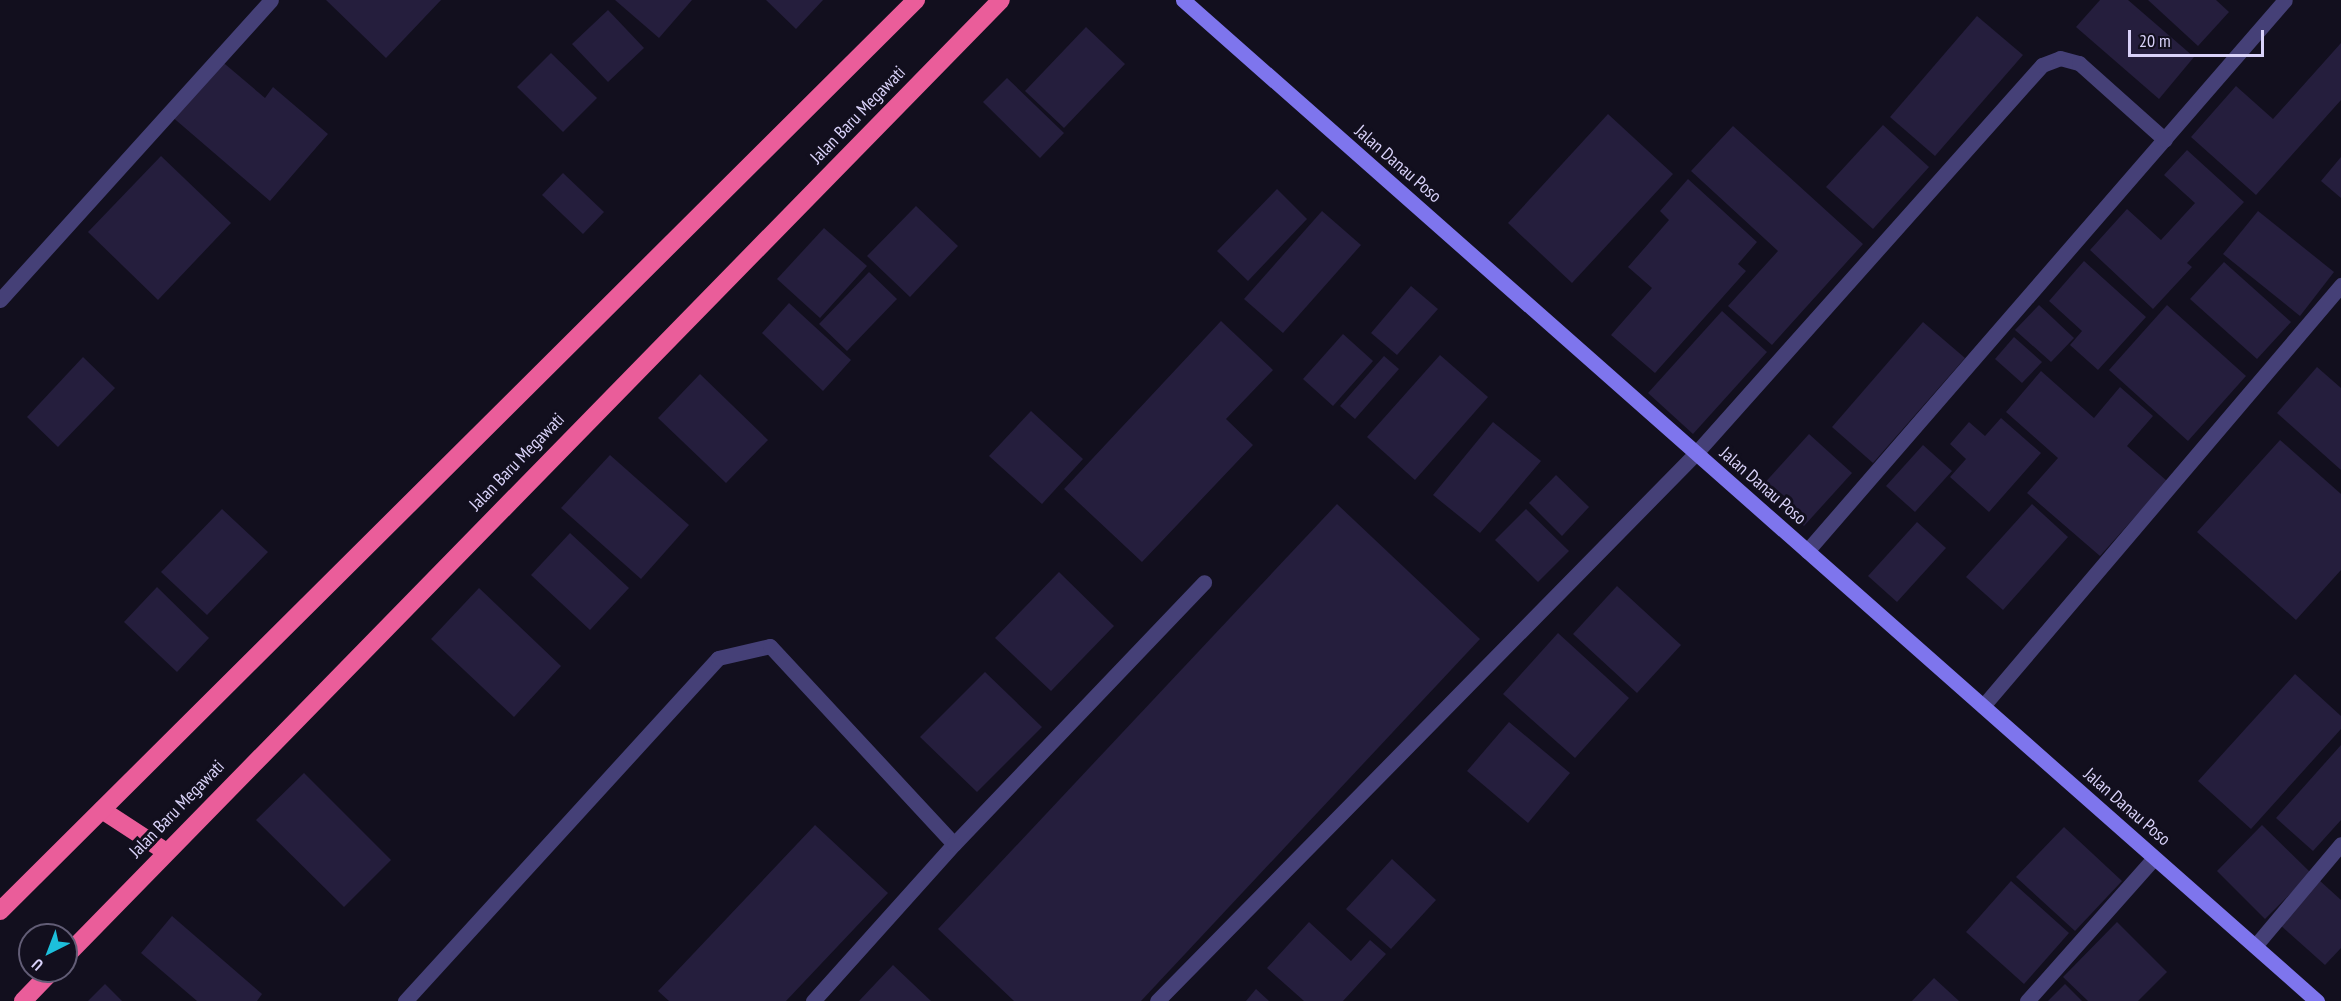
<!DOCTYPE html>
<style>
body{margin:0}
#map{position:relative;width:2341px;height:1001px;overflow:hidden;background:#120f1e;font-family:"PT Sans Narrow",sans-serif}
div>[style]{position:absolute}
.building>*{inset:0;background:#251e3d}
.lane>*{height:15px;margin:-7.5px;padding:0 7.5px;transform-origin:7.5px;border-radius:7.5px;background:#454077}
.street>*{height:15px;margin:-7.5px;padding:0 7.5px;transform-origin:7.5px;border-radius:7.5px;background:#454077}
.secondary>*{height:15px;margin:-7.5px;padding:0 7.5px;transform-origin:7.5px;border-radius:7.5px;background:#7e75ed}
.highway>*{height:18px;margin:-9px;padding:0 9px;transform-origin:9px;border-radius:9px;background:#ea5d9a}
span{translate:-50% -50%;white-space:nowrap;text-align:center;line-height:1.15;-webkit-text-stroke:6px #120f1e;paint-order:stroke}
.street-label{font-size:18px;color:#d9d2f9}
.north{position:absolute;left:18px;top:923px;width:60px;height:60px;box-sizing:border-box;background:#120f1e;border:2px solid #625d76;border-radius:50%;rotate:222deg;font-size:16px;font-weight:700;line-height:24px;text-align:center;color:#d9d2f9}
.north::after{content:'';display:block;margin:auto;width:21px;height:27px;background:#1dbfdb;clip-path:polygon(50% 0,100% 100%,50% 72%,0 100%)}
.scale{position:absolute;left:2128px;top:30px;width:136px;height:27px;box-sizing:border-box;border:3px solid #d9d2f9;border-top:0;padding-left:8px;font-size:18px;line-height:21px;white-space:nowrap;color:#d9d2f9;-webkit-text-stroke:4px #120f1e;paint-order:stroke}
</style>
<div id="map">
<div class="building">
<i style="clip-path:polygon(326px 0,441px 0,386px 58px)"></i>
<i style="clip-path:polygon(615px 0,692px 0,659px 38px)"></i>
<i style="clip-path:polygon(766px 0,823px 0,796px 29px)"></i>
<i style="clip-path:polygon(2100px 0,2128px 0,2194px 57px,2159px 99px,2076px 27px)"></i>
<i style="clip-path:polygon(2148px 0,2216px 0,2229px 12px,2198px 46px)"></i>
<i style="clip-path:polygon(608px 10px,644px 48px,608px 82px,572px 44px)"></i>
<i style="clip-path:polygon(1977px 16px,2023px 55px,1935px 156px,1890px 117px)"></i>
<i style="clip-path:polygon(1086px 27px,1125px 64px,1064px 128px,1025px 91px)"></i>
<i style="clip-path:polygon(2341px 43px,2341px 100px,2256px 195px,2191px 137px,2236px 86px,2273px 119px)"></i>
<i style="clip-path:polygon(551px 53px,597px 98px,563px 132px,517px 87px)"></i>
<i style="clip-path:polygon(219px 59px,265px 98px,273px 87px,328px 134px,270px 201px,170px 115px)"></i>
<i style="clip-path:polygon(1007px 78px,1064px 133px,1040px 158px,983px 102px)"></i>
<i style="clip-path:polygon(1608px 114px,1673px 174px,1572px 283px,1508px 223px)"></i>
<i style="clip-path:polygon(1883px 125px,1929px 167px,1873px 229px,1826px 187px)"></i>
<i style="clip-path:polygon(1733px 126px,1863px 244px,1772px 345px,1728px 306px,1778px 251px,1691px 171px)"></i>
<i style="clip-path:polygon(2187px 150px,2244px 202px,2187px 263px,2192px 267px,2153px 309px,2090px 250px,2127px 209px,2161px 240px,2195px 203px,2164px 175px)"></i>
<i style="clip-path:polygon(161px 156px,231px 223px,158px 300px,88px 232px)"></i>
<i style="clip-path:polygon(2341px 157px,2341px 198px,2321px 181px)"></i>
<i style="clip-path:polygon(563px 173px,604px 212px,583px 234px,542px 195px)"></i>
<i style="clip-path:polygon(1688px 179px,1757px 242px,1738px 264px,1746px 271px,1655px 373px,1611px 335px,1652px 288px,1628px 267px,1669px 220px,1660px 211px)"></i>
<i style="clip-path:polygon(1277px 189px,1307px 219px,1248px 281px,1217px 251px)"></i>
<i style="clip-path:polygon(916px 206px,958px 246px,910px 297px,867px 256px)"></i>
<i style="clip-path:polygon(1322px 211px,1361px 245px,1283px 333px,1244px 299px)"></i>
<i style="clip-path:polygon(2258px 211px,2334px 272px,2300px 316px,2223px 254px)"></i>
<i style="clip-path:polygon(824px 228px,867px 266px,820px 318px,777px 279px)"></i>
<i style="clip-path:polygon(2084px 261px,2146px 317px,2098px 370px,2070px 345px,2082px 331px,2049px 301px)"></i>
<i style="clip-path:polygon(2224px 262px,2291px 322px,2257px 359px,2190px 299px)"></i>
<i style="clip-path:polygon(869px 272px,897px 299px,847px 351px,819px 324px)"></i>
<i style="clip-path:polygon(1411px 286px,1438px 309px,1397px 355px,1371px 333px)"></i>
<i style="clip-path:polygon(789px 303px,851px 360px,823px 391px,762px 333px)"></i>
<i style="clip-path:polygon(2039px 305px,2074px 338px,2051px 362px,2015px 330px)"></i>
<i style="clip-path:polygon(2167px 305px,2246px 376px,2188px 441px,2109px 370px)"></i>
<i style="clip-path:polygon(1722px 311px,1767px 352px,1693px 434px,1648px 393px)"></i>
<i style="clip-path:polygon(1221px 321px,1273px 370px,1226px 419px,1253px 445px,1142px 562px,1064px 489px)"></i>
<i style="clip-path:polygon(1923px 322px,1965px 358px,1873px 463px,1832px 427px)"></i>
<i style="clip-path:polygon(1343px 334px,1373px 361px,1333px 406px,1303px 379px)"></i>
<i style="clip-path:polygon(2014px 337px,2042px 362px,2022px 383px,1995px 359px)"></i>
<i style="clip-path:polygon(1440px 355px,1488px 397px,1415px 480px,1367px 437px)"></i>
<i style="clip-path:polygon(1384px 356px,1399px 369px,1355px 419px,1340px 406px)"></i>
<i style="clip-path:polygon(83px 357px,115px 388px,58px 447px,27px 417px)"></i>
<i style="clip-path:polygon(2317px 367px,2341px 388px,2341px 470px,2277px 413px)"></i>
<i style="clip-path:polygon(2041px 371px,2094px 418px,2120px 387px,2153px 416px,2127px 446px,2167px 481px,2100px 556px,2027px 493px,2058px 458px,2006px 412px)"></i>
<i style="clip-path:polygon(700px 374px,768px 440px,726px 483px,658px 418px)"></i>
<i style="clip-path:polygon(1031px 411px,1083px 459px,1042px 504px,989px 456px)"></i>
<i style="clip-path:polygon(2001px 418px,2041px 453px,1989px 512px,1950px 477px,1966px 459px,1950px 444px,1969px 422px,1985px 436px)"></i>
<i style="clip-path:polygon(1493px 422px,1541px 461px,1480px 533px,1433px 495px)"></i>
<i style="clip-path:polygon(1809px 434px,1852px 473px,1804px 526px,1761px 487px)"></i>
<i style="clip-path:polygon(2280px 440px,2341px 494px,2341px 570px,2296px 620px,2197px 532px)"></i>
<i style="clip-path:polygon(1923px 445px,1952px 471px,1915px 512px,1886px 486px)"></i>
<i style="clip-path:polygon(610px 455px,689px 525px,641px 579px,561px 508px)"></i>
<i style="clip-path:polygon(1556px 475px,1589px 507px,1562px 536px,1529px 503px)"></i>
<i style="clip-path:polygon(1337px 504px,1480px 639px,1141px 1001px,1014px 1001px,938px 929px)"></i>
<i style="clip-path:polygon(2032px 504px,2068px 537px,2003px 610px,1966px 577px)"></i>
<i style="clip-path:polygon(222px 509px,268px 552px,207px 615px,161px 572px)"></i>
<i style="clip-path:polygon(1526px 509px,1569px 551px,1538px 582px,1495px 540px)"></i>
<i style="clip-path:polygon(1917px 522px,1946px 548px,1897px 602px,1868px 576px)"></i>
<i style="clip-path:polygon(570px 533px,629px 588px,590px 630px,531px 575px)"></i>
<i style="clip-path:polygon(1059px 572px,1114px 626px,1051px 691px,995px 638px)"></i>
<i style="clip-path:polygon(1617px 586px,1681px 645px,1637px 693px,1573px 634px)"></i>
<i style="clip-path:polygon(157px 587px,209px 638px,177px 672px,124px 622px)"></i>
<i style="clip-path:polygon(479px 588px,561px 666px,514px 717px,431px 639px)"></i>
<i style="clip-path:polygon(1558px 633px,1629px 698px,1575px 758px,1503px 694px)"></i>
<i style="clip-path:polygon(985px 672px,1042px 727px,977px 792px,920px 737px)"></i>
<i style="clip-path:polygon(2295px 674px,2341px 716px,2341px 729px,2251px 829px,2198px 781px)"></i>
<i style="clip-path:polygon(1509px 722px,1570px 773px,1528px 823px,1467px 771px)"></i>
<i style="clip-path:polygon(2341px 745px,2341px 820px,2313px 851px,2276px 818px)"></i>
<i style="clip-path:polygon(304px 773px,391px 860px,344px 907px,256px 820px)"></i>
<i style="clip-path:polygon(815px 825px,888px 893px,786px 1001px,669px 1001px,658px 991px)"></i>
<i style="clip-path:polygon(2262px 825px,2311px 873px,2265px 919px,2217px 871px)"></i>
<i style="clip-path:polygon(2064px 827px,2122px 881px,2075px 931px,2016px 877px)"></i>
<i style="clip-path:polygon(1392px 859px,1436px 900px,1391px 949px,1346px 909px)"></i>
<i style="clip-path:polygon(2319px 880px,2341px 900px,2341px 948px,2325px 965px,2280px 925px)"></i>
<i style="clip-path:polygon(2011px 881px,2069px 933px,2024px 984px,1966px 932px)"></i>
<i style="clip-path:polygon(172px 916px,262px 994px,257px 1001px,197px 1001px,141px 953px)"></i>
<i style="clip-path:polygon(1309px 922px,1351px 961px,1370px 940px,1386px 954px,1343px 1001px,1304px 1001px,1267px 968px)"></i>
<i style="clip-path:polygon(2117px 922px,2167px 972px,2138px 1001px,2088px 1001px,2063px 977px)"></i>
<i style="clip-path:polygon(893px 965px,931px 1001px,859px 1001px)"></i>
<i style="clip-path:polygon(1934px 978px,1959px 1001px,1912px 1001px)"></i>
<i style="clip-path:polygon(105px 984px,122px 1001px,88px 1001px)"></i>
<i style="clip-path:polygon(2065px 984px,2082px 1001px,2048px 1001px)"></i>
<i style="clip-path:polygon(1256px 989px,1269px 1001px,1246px 1001px)"></i>
</div>
<div class="lane">
<i style="left:405px;top:1001px;width:464px;rotate:-47.6deg"></i>
<i style="left:718px;top:658px;width:53px;rotate:-13deg"></i>
<i style="left:770px;top:646px;width:270px;rotate:47.1deg"></i>
<i style="left:813px;top:1001px;width:211px;rotate:-48.1deg"></i>
<i style="left:954px;top:844px;width:362px;rotate:-46.3deg"></i>
</div>
<div class="street">
<i style="left:0;top:300px;width:404px;rotate:-47.9deg"></i>
<i style="left:1807px;top:551px;width:729px;rotate:-49.06deg"></i>
<i style="left:1983px;top:706px;width:553px;rotate:-49.62deg"></i>
<i style="left:2255px;top:946px;width:133px;rotate:-49.9deg"></i>
<i style="left:1157px;top:1001px;width:769px;rotate:-45.47deg"></i>
<i style="left:1696px;top:453px;width:520px;rotate:-48.27deg"></i>
<i style="left:2042px;top:65px;width:19px;rotate:-21deg"></i>
<i style="left:2060px;top:58px;width:20px;rotate:15deg"></i>
<i style="left:2079px;top:63px;width:115px;rotate:41.8deg"></i>
<i style="left:2027px;top:1001px;width:191px;rotate:-48.4deg"></i>
</div>
<div class="secondary">
<i style="left:1183px;top:0;width:1513px;rotate:41.44deg"></i>
</div>
<div class="highway">
<i style="left:102px;top:810px;width:75px;rotate:33.1deg"></i>
<i style="left:0;top:911px;width:1292px;rotate:-44.84deg"></i>
<i style="left:66px;top:956px;width:1337px;rotate:-45.64deg"></i>
<i style="left:23px;top:1001px;width:42px;rotate:-46deg"></i>
</div>
<div class="street-label">
<span style="left:858px;top:115px;rotate:-46deg">Jalan Baru Megawati</span>
<span style="left:1398px;top:164px;rotate:41deg">Jalan Danau Poso</span>
<span style="left:517px;top:462px;rotate:-46deg">Jalan Baru Megawati</span>
<span style="left:1763px;top:486px;rotate:41deg">Jalan Danau Poso</span>
<span style="left:2127px;top:807px;rotate:41deg">Jalan Danau Poso</span>
<span style="left:177px;top:809px;rotate:-46deg">Jalan Baru Megawati</span>
</div>
<div class="north">U</div>
<div class="scale">20 m</div>
</div>
